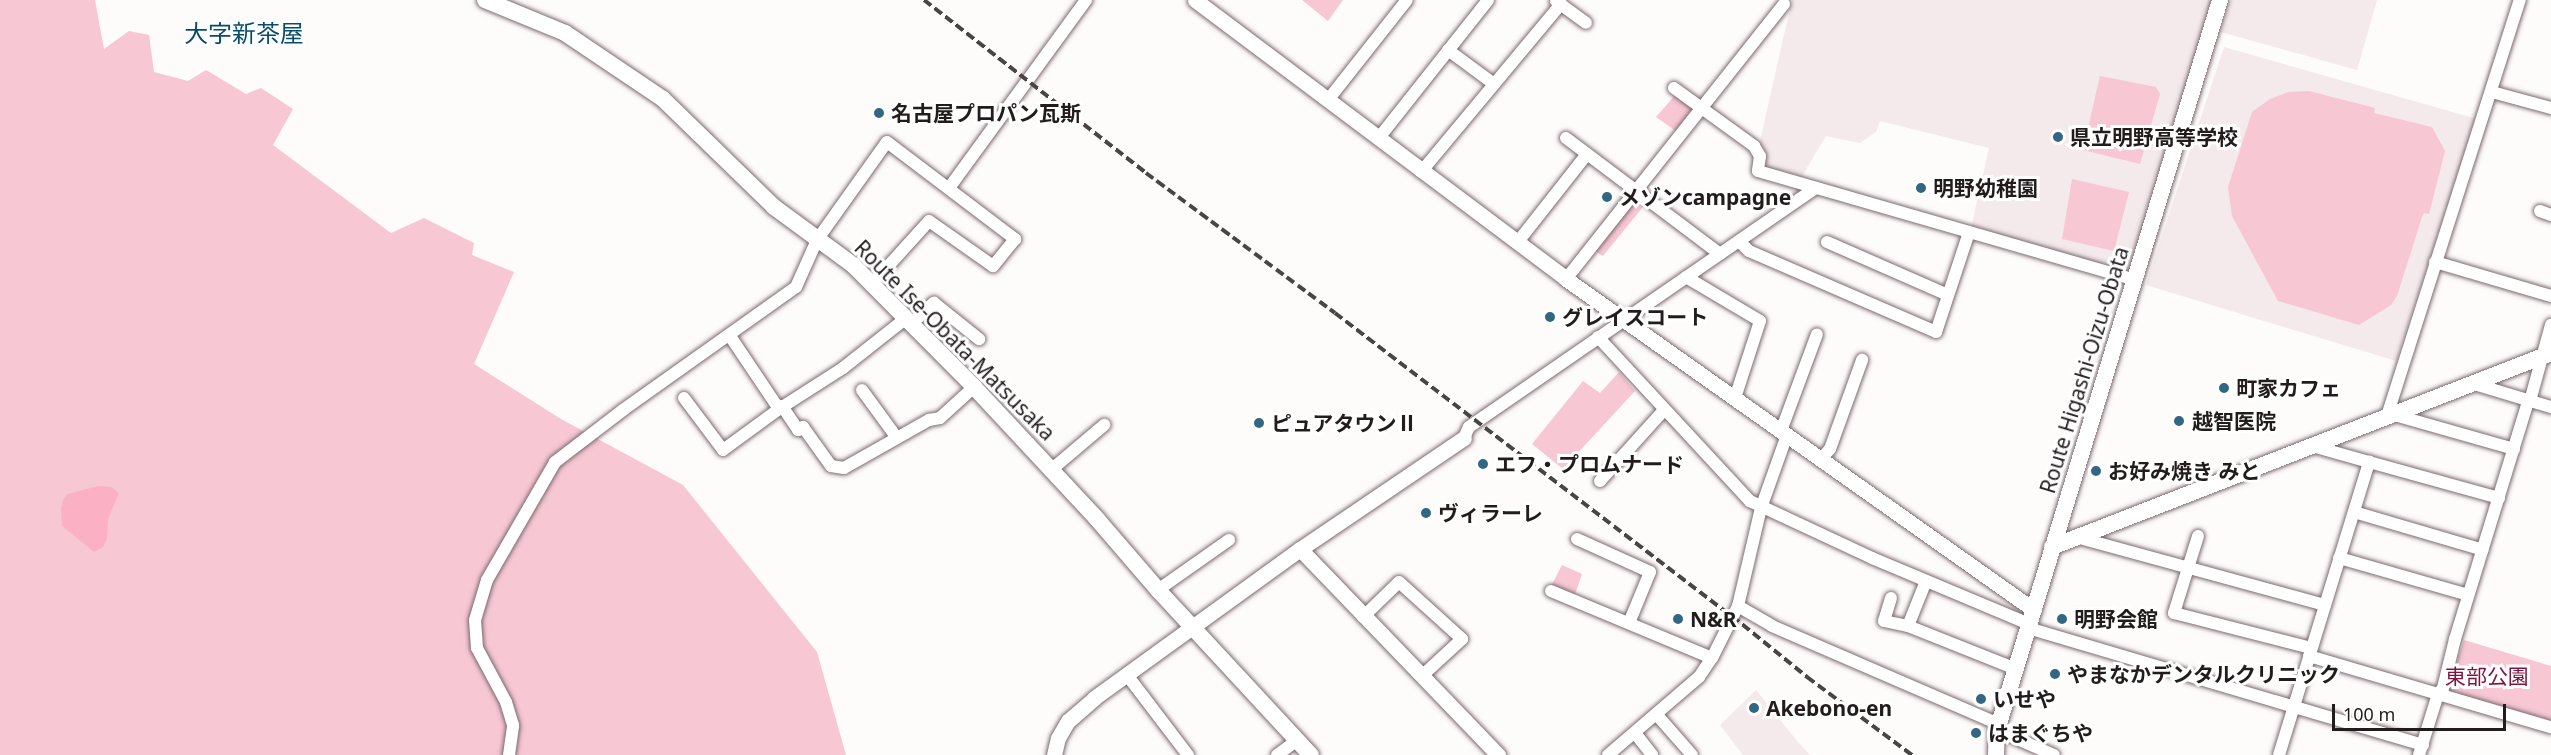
<!DOCTYPE html>
<meta charset="utf-8">
<style>
body{margin:0}
#map{position:relative;width:2551px;height:755px;overflow:hidden;background:#fefbfb;font-family:"Noto Sans","Noto Sans JP",sans-serif}
div>[style]{position:absolute}
.built>*{inset:0;background:#f4e9eb}
.green>*{inset:0;background:#f7c7d3}
.water>*{inset:0;background:#fbb0c3}
.roads{filter:drop-shadow(0 0 2px #7a6a6e) drop-shadow(0 0 2px #7a6a6e)}
.minor>*{height:12px;margin:-6px;padding:0 6px;transform-origin:6px;border-radius:6px;background:#fff}
.tertiary>*{height:15px;margin:-7.5px;padding:0 7.5px;transform-origin:7.5px;border-radius:7.5px;background:#fff}
.secondary>*{height:16px;margin:-8px;padding:0 8px;transform-origin:8px;border-radius:8px;background:#fff}
.rail>*{height:4px;margin-top:-2px;transform-origin:0;background:repeating-linear-gradient(90deg,#4a4545 0 9px,transparent 0 13.5px)}
.dots>*{width:16px;height:16px;translate:-50% -50%;box-sizing:border-box;border:3px solid #fff;border-radius:50%}
span{translate:-50% -50%;white-space:nowrap;text-align:center;line-height:1.15;-webkit-text-stroke:6px #fff;paint-order:stroke}
.poi-label{font-size:21px;color:#221c1d;font-weight:700}
.left{translate:0 -50%;text-align:left}
.street-label{font-size:21px;color:#221c1d}
.park-label{font-size:21px;color:#7e133f}
.quarter-label{font-size:24px;color:#074c6b}
.scale{position:absolute;left:2332px;top:704px;width:174px;height:27px;box-sizing:border-box;border:3px solid #221c1d;border-top:0;padding-left:8px;font-size:18px;line-height:21px;white-space:nowrap;color:#221c1d;-webkit-text-stroke:4px #fff;paint-order:stroke}
</style>
<div id="map">
<div class="built">
<i style="clip-path:polygon(1792px 0,2213px 0,2129px 272px,1971px 228px,1989px 148px,1880px 121px,1876px 132px,1860px 143px,1826px 136px,1801px 178px,1762px 166px,1759px 145px)"></i>
<i style="clip-path:polygon(2231px 0,2377px 0,2357px 70px,2221px 32px)"></i>
<i style="clip-path:polygon(2224px 47px,2477px 119px,2396px 361px,2146px 285px)"></i>
<i style="clip-path:polygon(1756px 690px,1797px 741px,1810px 755px,1743px 755px,1720px 725px)"></i>
</div>
<div class="green">
<i style="clip-path:polygon(0 0,95px 0,104px 49px,129px 31px,149px 35px,154px 72px,188px 81px,206px 70px,246px 94px,261px 88px,293px 109px,273px 145px,391px 233px,424px 218px,474px 243px,472px 255px,514px 272px,474px 364px,561px 419px,683px 485px,817px 652px,846px 755px,0 755px)"></i>
<i style="clip-path:polygon(1302px 0,1343px 0,1328px 21px)"></i>
<i style="clip-path:polygon(2100px 76px,2156px 87px,2160px 94px,2140px 164px,2083px 150px)"></i>
<i style="clip-path:polygon(2309px 91px,2375px 108px,2374px 113px,2432px 127px,2445px 151px,2429px 214px,2424px 213px,2422px 217px,2397px 296px,2391px 305px,2359px 325px,2278px 301px,2232px 216px,2228px 187px,2252px 112px,2270px 99px,2289px 92px)"></i>
<i style="clip-path:polygon(1677px 93px,1698px 108px,1679px 133px,1656px 117px)"></i>
<i style="clip-path:polygon(2072px 179px,2129px 192px,2114px 251px,2062px 239px)"></i>
<i style="clip-path:polygon(1639px 195px,1647px 202px,1603px 256px,1595px 251px)"></i>
<i style="clip-path:polygon(1619px 372px,1635px 391px,1563px 469px,1532px 444px,1583px 381px,1600px 393px)"></i>
<i style="clip-path:polygon(1562px 565px,1582px 574px,1574px 597px,1550px 588px)"></i>
<i style="clip-path:polygon(2464px 640px,2551px 666px,2551px 723px,2450px 694px,2448px 689px)"></i>
</div>
<div class="water">
<i style="clip-path:polygon(98px 486px,111px 487px,119px 493px,108px 519px,107px 539px,103px 547px,94px 552px,62px 526px,61px 508px,63px 500px,68px 494px)"></i>
</div>
<div class="roads">
<div class="minor">
<i style="left:1556px;top:1px;width:37px;rotate:36deg"></i>
<i style="left:1448px;top:50px;width:57px;rotate:36.5deg"></i>
<i style="left:1674px;top:88px;width:99px;rotate:35.9deg"></i>
<i style="left:1754px;top:146px;width:12px;rotate:59deg"></i>
<i style="left:1760px;top:156px;width:15px;rotate:98deg"></i>
<i style="left:1758px;top:171px;width:392px;rotate:16.1deg"></i>
<i style="left:2492px;top:92px;width:61px;rotate:15.2deg"></i>
<i style="left:1328px;top:100px;width:127px;rotate:-51.7deg"></i>
<i style="left:1566px;top:138px;width:193px;rotate:37deg"></i>
<i style="left:1378px;top:139px;width:177px;rotate:-51.6deg"></i>
<i style="left:1421px;top:172px;width:219px;rotate:-50.2deg"></i>
<i style="left:949px;top:188px;width:233px;rotate:-53.9deg"></i>
<i style="left:2540px;top:211px;width:12px;rotate:20deg"></i>
<i style="left:1739px;top:241px;width:14px;rotate:45deg"></i>
<i style="left:1749px;top:251px;width:204px;rotate:23.4deg"></i>
<i style="left:1936px;top:332px;width:105px;rotate:-71.7deg"></i>
<i style="left:1827px;top:242px;width:132px;rotate:23.7deg"></i>
<i style="left:1517px;top:243px;width:113px;rotate:-51.8deg"></i>
<i style="left:2435px;top:262px;width:121px;rotate:16.3deg"></i>
<i style="left:1686px;top:277px;width:86px;rotate:30.7deg"></i>
<i style="left:1760px;top:321px;width:81px;rotate:108deg"></i>
<i style="left:1566px;top:279px;width:351px;rotate:-51.6deg"></i>
<i style="left:910px;top:325px;width:33px;rotate:-43deg"></i>
<i style="left:934px;top:303px;width:58px;rotate:38.7deg"></i>
<i style="left:1598px;top:337px;width:224px;rotate:47.2deg"></i>
<i style="left:1750px;top:501px;width:135px;rotate:25deg"></i>
<i style="left:1872px;top:558px;width:170px;rotate:22.8deg"></i>
<i style="left:2471px;top:383px;width:84px;rotate:16.7deg"></i>
<i style="left:862px;top:390px;width:59px;rotate:53.9deg"></i>
<i style="left:684px;top:398px;width:65px;rotate:53.1deg"></i>
<i style="left:723px;top:450px;width:69px;rotate:-36.2deg"></i>
<i style="left:779px;top:409px;width:88px;rotate:-123.9deg"></i>
<i style="left:2530px;top:401px;width:79px;rotate:-74.6deg"></i>
<i style="left:782px;top:406px;width:29px;rotate:56deg"></i>
<i style="left:798px;top:430px;width:6px;rotate:-31deg"></i>
<i style="left:803px;top:427px;width:48px;rotate:54.3deg"></i>
<i style="left:831px;top:466px;width:13px;rotate:9deg"></i>
<i style="left:844px;top:468px;width:98px;rotate:-29.5deg"></i>
<i style="left:929px;top:420px;width:11px;rotate:-10deg"></i>
<i style="left:940px;top:418px;width:46px;rotate:-42.4deg"></i>
<i style="left:779px;top:409px;width:76px;rotate:-32.6deg"></i>
<i style="left:843px;top:368px;width:79px;rotate:-38.3deg"></i>
<i style="left:2391px;top:414px;width:128px;rotate:15.9deg"></i>
<i style="left:2387px;top:416px;width:437px;rotate:-72.3deg"></i>
<i style="left:1781px;top:431px;width:103px;rotate:-69.6deg"></i>
<i style="left:1464px;top:438px;width:12px;rotate:-66deg"></i>
<i style="left:1469px;top:427px;width:421px;rotate:-34.6deg"></i>
<i style="left:1821px;top:459px;width:13px;rotate:-48deg"></i>
<i style="left:1830px;top:449px;width:95px;rotate:-70.2deg"></i>
<i style="left:2369px;top:462px;width:135px;rotate:15.5deg"></i>
<i style="left:1051px;top:470px;width:70px;rotate:-40.3deg"></i>
<i style="left:1600px;top:481px;width:96px;rotate:-48deg"></i>
<i style="left:2354px;top:512px;width:134px;rotate:16.4deg"></i>
<i style="left:2198px;top:536px;width:81px;rotate:107.3deg"></i>
<i style="left:2174px;top:613px;width:141px;rotate:14.3deg"></i>
<i style="left:2076px;top:537px;width:258px;rotate:15.3deg"></i>
<i style="left:1577px;top:539px;width:80px;rotate:24.3deg"></i>
<i style="left:1650px;top:572px;width:55px;rotate:112.4deg"></i>
<i style="left:2339px;top:558px;width:134px;rotate:16deg"></i>
<i style="left:1926px;top:581px;width:48px;rotate:111.8deg"></i>
<i style="left:1908px;top:626px;width:116px;rotate:21.7deg"></i>
<i style="left:1158px;top:590px;width:87px;rotate:-35.2deg"></i>
<i style="left:1551px;top:591px;width:174px;rotate:22.6deg"></i>
<i style="left:1891px;top:598px;width:24px;rotate:107deg"></i>
<i style="left:1884px;top:621px;width:25px;rotate:12deg"></i>
<i style="left:1738px;top:606px;width:39px;rotate:30deg"></i>
<i style="left:1772px;top:626px;width:247px;rotate:23.4deg"></i>
<i style="left:1363px;top:617px;width:50px;rotate:-44.2deg"></i>
<i style="left:1399px;top:582px;width:85px;rotate:42.1deg"></i>
<i style="left:1462px;top:639px;width:53px;rotate:137.3deg"></i>
<i style="left:2028px;top:628px;width:412px;rotate:16.5deg"></i>
<i style="left:2309px;top:656px;width:252px;rotate:16.4deg"></i>
<i style="left:1127px;top:675px;width:101px;rotate:52.7deg"></i>
<i style="left:1657px;top:715px;width:53px;rotate:48.8deg"></i>
<i style="left:1997px;top:730px;width:62px;rotate:23.7deg"></i>
<i style="left:1635px;top:733px;width:28px;rotate:52deg"></i>
<i style="left:509px;top:755px;width:30px;rotate:-82deg"></i>
<i style="left:513px;top:725px;width:24px;rotate:-107deg"></i>
<i style="left:506px;top:702px;width:61px;rotate:-118.2deg"></i>
<i style="left:477px;top:648px;width:28px;rotate:-94deg"></i>
<i style="left:475px;top:620px;width:42px;rotate:-73.3deg"></i>
<i style="left:487px;top:580px;width:136px;rotate:-60deg"></i>
<i style="left:555px;top:462px;width:86px;rotate:-37.4deg"></i>
<i style="left:623px;top:410px;width:212px;rotate:-35.4deg"></i>
<i style="left:796px;top:287px;width:51px;rotate:-65.9deg"></i>
<i style="left:817px;top:240px;width:120px;rotate:-54.5deg"></i>
<i style="left:887px;top:142px;width:161px;rotate:37.2deg"></i>
<i style="left:1015px;top:239px;width:35px;rotate:129deg"></i>
<i style="left:993px;top:266px;width:78px;rotate:-144.9deg"></i>
<i style="left:929px;top:221px;width:85px;rotate:132.1deg"></i>
<i style="left:1277px;top:755px;width:26px;rotate:-36deg"></i>
<i style="left:1608px;top:755px;width:120px;rotate:-40.6deg"></i>
<i style="left:1699px;top:677px;width:23px;rotate:-56deg"></i>
<i style="left:1712px;top:658px;width:58px;rotate:-63.4deg"></i>
<i style="left:1738px;top:606px;width:101px;rotate:-76.8deg"></i>
<i style="left:1761px;top:508px;width:77px;rotate:-70.4deg"></i>
<i style="left:2279px;top:755px;width:307px;rotate:-72.9deg"></i>
<i style="left:2369px;top:462px;width:59px;rotate:-164.3deg"></i>
<i style="left:2419px;top:755px;width:64px;rotate:-72.7deg"></i>
<i style="left:2438px;top:694px;width:8px;rotate:-50deg"></i>
<i style="left:2443px;top:688px;width:50px;rotate:-76.2deg"></i>
<i style="left:2455px;top:639px;width:249px;rotate:-72.9deg"></i>
</div>
<div class="tertiary">
<i style="left:1195px;top:0;width:464px;rotate:36.9deg"></i>
<i style="left:1566px;top:279px;width:573px;rotate:35.27deg"></i>
<i style="left:1300px;top:549px;width:286px;rotate:46.1deg"></i>
<i style="left:1054px;top:755px;width:17px;rotate:-77deg"></i>
<i style="left:1058px;top:738px;width:20px;rotate:-60deg"></i>
<i style="left:1068px;top:721px;width:35px;rotate:-41deg"></i>
<i style="left:1094px;top:698px;width:254px;rotate:-35.9deg"></i>
<i style="left:1300px;top:549px;width:198px;rotate:-34.1deg"></i>
</div>
<div class="secondary">
<i style="left:485px;top:0;width:87px;rotate:22.4deg"></i>
<i style="left:565px;top:33px;width:118px;rotate:34deg"></i>
<i style="left:663px;top:99px;width:155px;rotate:44.2deg"></i>
<i style="left:774px;top:207px;width:98px;rotate:36.3deg"></i>
<i style="left:853px;top:265px;width:172px;rotate:45.2deg"></i>
<i style="left:974px;top:387px;width:180px;rotate:47deg"></i>
<i style="left:1097px;top:519px;width:94px;rotate:49.3deg"></i>
<i style="left:1158px;top:590px;width:225px;rotate:47.2deg"></i>
<i style="left:2052px;top:547px;width:535px;rotate:-21.24deg"></i>
<i style="left:1996px;top:755px;width:25px;rotate:-88deg"></i>
<i style="left:1997px;top:730px;width:763px;rotate:-73.01deg"></i>
</div>
</div>
<div class="rail">
<i style="left:924px;top:0;width:281px;rotate:37.9deg"></i>
<i style="left:1146px;top:173px;width:235px;rotate:36.5deg"></i>
<i style="left:1335px;top:313px;width:499px;rotate:37.4deg"></i>
<i style="left:1732px;top:616px;width:97px;rotate:39.1deg"></i>
<i style="left:1807px;top:677px;width:131px;rotate:36.6deg"></i>
</div>
<div class="dots">
<i style="left:879px;top:113px;background:#326683"></i>
<i style="left:2058px;top:137px;background:#326683"></i>
<i style="left:1921px;top:188px;background:#326683"></i>
<i style="left:1607px;top:197px;background:#326683"></i>
<i style="left:1550px;top:317px;background:#326683"></i>
<i style="left:2224px;top:388px;background:#326683"></i>
<i style="left:2179px;top:421px;background:#326683"></i>
<i style="left:1259px;top:423px;background:#326683"></i>
<i style="left:1483px;top:464px;background:#326683"></i>
<i style="left:2096px;top:471px;background:#326683"></i>
<i style="left:1426px;top:513px;background:#326683"></i>
<i style="left:1678px;top:619px;background:#326683"></i>
<i style="left:2062px;top:619px;background:#326683"></i>
<i style="left:2055px;top:674px;background:#326683"></i>
<i style="left:1981px;top:699px;background:#326683"></i>
<i style="left:1754px;top:708px;background:#326683"></i>
<i style="left:1976px;top:733px;background:#326683"></i>
</div>
<div class="poi-label">
<span class="left" style="left:891px;top:113px">名古屋プロパン瓦斯</span>
<span class="left" style="left:2070px;top:137px">県立明野高等学校</span>
<span class="left" style="left:1933px;top:188px">明野幼稚園</span>
<span class="left" style="left:1619px;top:197px">メゾンcampagne</span>
<span class="left" style="left:1562px;top:317px">グレイスコート</span>
<span class="left" style="left:2236px;top:388px">町家カフェ</span>
<span class="left" style="left:2192px;top:421px">越智医院</span>
<span class="left" style="left:1271px;top:423px">ピュアタウンⅡ</span>
<span class="left" style="left:1495px;top:464px">エフ・プロムナード</span>
<span class="left" style="left:2108px;top:471px">お好み焼き みと</span>
<span class="left" style="left:1438px;top:513px">ヴィラーレ</span>
<span class="left" style="left:1690px;top:619px">N&amp;R</span>
<span class="left" style="left:2074px;top:619px">明野会館</span>
<span class="left" style="left:2067px;top:674px">やまなかデンタルクリニック</span>
<span class="left" style="left:1993px;top:699px">いせや</span>
<span class="left" style="left:1766px;top:708px">Akebono-en</span>
<span class="left" style="left:1988px;top:733px">はまぐちや</span>
</div>
<div class="street-label">
<span style="left:955px;top:340px;rotate:45deg">Route Ise-Obata-Matsusaka</span>
<span style="left:2084px;top:370px;rotate:-73deg">Route Higashi-Oizu-Obata</span>
</div>
<div class="park-label">
<span style="left:2487px;top:676px">東部公園</span>
</div>
<div class="quarter-label">
<span style="left:244px;top:33px">大字新茶屋</span>
</div>
<div class="scale">100 m</div>
</div>
